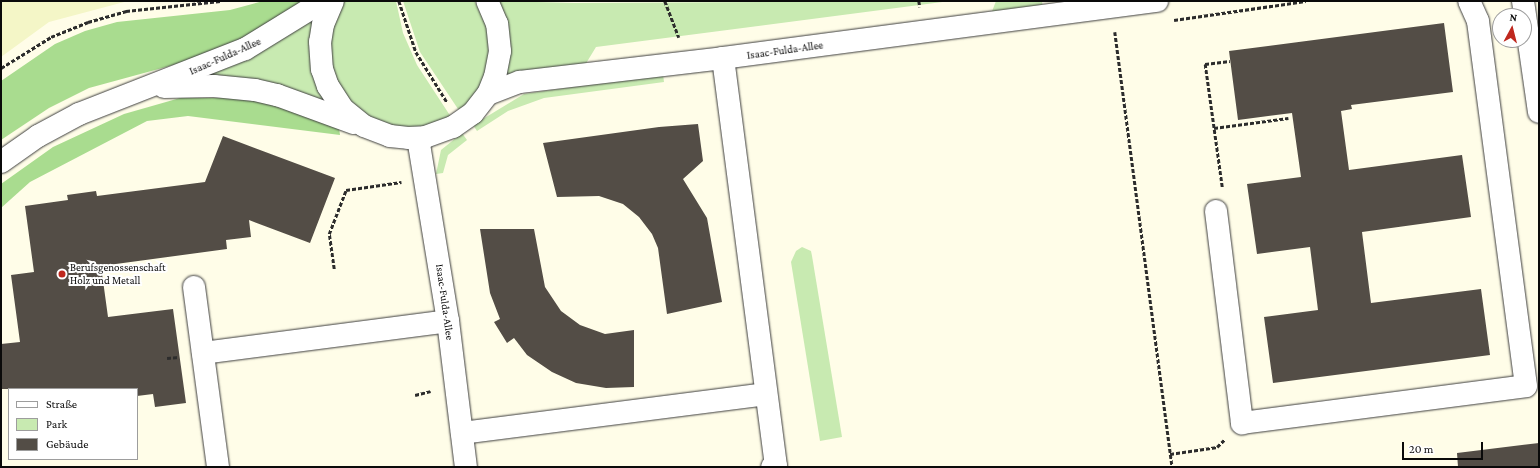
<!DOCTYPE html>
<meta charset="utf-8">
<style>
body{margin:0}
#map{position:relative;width:1540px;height:468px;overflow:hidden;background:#fffde8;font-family:"Crimson Pro",serif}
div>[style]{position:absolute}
.farmland>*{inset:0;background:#f4f6c7}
.green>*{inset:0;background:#c8eab1}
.forest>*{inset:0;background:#a9dc8f}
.building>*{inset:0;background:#534d46}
.path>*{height:2.5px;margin-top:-1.25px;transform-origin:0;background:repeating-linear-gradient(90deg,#2c2c2c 0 4px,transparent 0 6px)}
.roads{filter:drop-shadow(0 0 1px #3d3d3d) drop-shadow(0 0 1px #3d3d3d)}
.minor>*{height:22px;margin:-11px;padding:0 11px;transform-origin:11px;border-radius:11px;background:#fff}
.dots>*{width:11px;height:11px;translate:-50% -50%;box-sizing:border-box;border:2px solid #fff;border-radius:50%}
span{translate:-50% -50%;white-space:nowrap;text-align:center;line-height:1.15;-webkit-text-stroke:4px #fff;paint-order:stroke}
.street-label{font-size:11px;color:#0a0a0a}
.poi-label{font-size:11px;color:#0a0a0a}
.left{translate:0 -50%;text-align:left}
.frame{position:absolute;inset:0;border:2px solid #0a0a0a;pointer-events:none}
.legend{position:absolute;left:8px;top:388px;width:130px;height:72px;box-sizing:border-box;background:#fff;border:1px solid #9d9d9d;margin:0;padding:5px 7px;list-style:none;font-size:12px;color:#0a0a0a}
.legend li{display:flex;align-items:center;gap:8px;height:20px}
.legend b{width:20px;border:1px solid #9d9d9d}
.north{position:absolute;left:1492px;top:8px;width:40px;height:40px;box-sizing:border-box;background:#fff;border:1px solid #9d9d9d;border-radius:50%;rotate:7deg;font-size:11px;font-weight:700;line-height:16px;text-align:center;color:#0a0a0a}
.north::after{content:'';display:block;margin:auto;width:14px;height:18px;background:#bf281e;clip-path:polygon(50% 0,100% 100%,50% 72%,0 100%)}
.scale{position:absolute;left:1402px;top:442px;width:81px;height:18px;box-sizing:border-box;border:2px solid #0a0a0a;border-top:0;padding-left:5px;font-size:12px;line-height:14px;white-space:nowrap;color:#0a0a0a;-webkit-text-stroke:3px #fff;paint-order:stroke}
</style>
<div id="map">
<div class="farmland">
<i style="clip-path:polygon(1px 1px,128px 1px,49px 22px,1px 57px)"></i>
</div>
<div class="green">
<i style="clip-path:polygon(344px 1px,396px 1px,403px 33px,417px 65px,451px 117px,424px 127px,410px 128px,382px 124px,357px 109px,339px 87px,330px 60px,331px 31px)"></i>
<i style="clip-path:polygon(403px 1px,474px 1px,476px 4px,488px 30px,489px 59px,480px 86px,463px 109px,458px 109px,420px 52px)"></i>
<i style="clip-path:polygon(497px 1px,574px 3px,950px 1px,596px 47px,582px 70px,507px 76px,504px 74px)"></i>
<i style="clip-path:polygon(996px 1px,1042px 1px,1043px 9px,991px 14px)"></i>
<i style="clip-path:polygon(313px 19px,326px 101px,210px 77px,210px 74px)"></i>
<i style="clip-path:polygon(663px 74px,664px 82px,544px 98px,508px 111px,477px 131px,473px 125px,524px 94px)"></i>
<i style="clip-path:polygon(462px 133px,467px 140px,448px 155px,443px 173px,436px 174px,441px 150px)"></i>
<i style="clip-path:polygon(802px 247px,811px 251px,812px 256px,842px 437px,820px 441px,791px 262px,796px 251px)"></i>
</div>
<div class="forest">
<i style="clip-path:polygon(263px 1px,305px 1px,263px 29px,199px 58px,89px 88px,49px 108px,1px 140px,1px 81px,55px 44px,85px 31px,117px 22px,230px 10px)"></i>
<i style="clip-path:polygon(180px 98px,227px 98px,269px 102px,339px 128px,340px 135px,188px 116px,147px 121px,30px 182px,1px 208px,1px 184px,53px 147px,124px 114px)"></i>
</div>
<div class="building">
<i style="clip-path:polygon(1444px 23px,1453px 92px,1351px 105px,1352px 109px,1341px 111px,1349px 170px,1462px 155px,1471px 217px,1362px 232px,1371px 303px,1481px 289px,1490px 355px,1273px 383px,1264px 317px,1318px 310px,1310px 247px,1257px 254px,1247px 184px,1301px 177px,1292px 113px,1238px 120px,1229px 51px)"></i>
<i style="clip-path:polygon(698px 124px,703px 161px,683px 179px,707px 218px,722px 302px,667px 314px,658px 248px,652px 234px,639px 217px,623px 204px,599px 196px,557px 197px,543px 143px,659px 127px)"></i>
<i style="clip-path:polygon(223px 136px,335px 178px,310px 243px,249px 220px,251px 237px,226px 240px,227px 249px,101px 266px,108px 317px,173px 309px,186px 403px,155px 407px,153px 394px,137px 396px,137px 389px,1px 389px,1px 344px,20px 342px,11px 275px,34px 272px,25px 206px,68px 200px,67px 195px,96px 191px,97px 196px,205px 182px)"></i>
<i style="clip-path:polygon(480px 229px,534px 229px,545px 287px,561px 311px,580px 325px,605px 334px,634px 330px,634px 387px,606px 388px,576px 383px,552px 372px,527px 355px,514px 338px,507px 343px,494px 322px,500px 319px,490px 293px)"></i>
<i style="clip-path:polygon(1539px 443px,1539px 467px,1458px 467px,1457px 453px)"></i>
</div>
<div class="path">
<i style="left:399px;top:1px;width:54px;rotate:71.6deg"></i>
<i style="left:416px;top:52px;width:59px;rotate:58.2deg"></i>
<i style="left:665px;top:1px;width:39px;rotate:69deg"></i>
<i style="left:919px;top:1px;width:6px;rotate:81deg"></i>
<i style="left:1174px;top:20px;width:133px;rotate:-8.2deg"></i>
<i style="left:1115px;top:32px;width:439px;rotate:82.5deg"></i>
<i style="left:1px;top:68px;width:59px;rotate:-31.8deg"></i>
<i style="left:51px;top:37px;width:40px;rotate:-22deg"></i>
<i style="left:88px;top:22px;width:40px;rotate:-16deg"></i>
<i style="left:126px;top:11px;width:95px;rotate:-6.1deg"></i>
<i style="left:1214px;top:128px;width:75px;rotate:-7.7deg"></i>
<i style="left:1222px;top:187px;width:124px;rotate:-97.9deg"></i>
<i style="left:1205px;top:64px;width:25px;rotate:-7deg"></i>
<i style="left:334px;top:269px;width:35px;rotate:-98deg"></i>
<i style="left:329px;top:234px;width:47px;rotate:-68.9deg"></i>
<i style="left:346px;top:190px;width:56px;rotate:-8.3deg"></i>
<i style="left:167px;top:358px;width:12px;rotate:-5deg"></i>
<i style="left:415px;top:395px;width:16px;rotate:-14deg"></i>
<i style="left:1170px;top:454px;width:48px;rotate:-8.5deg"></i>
<i style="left:1217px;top:447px;width:10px;rotate:-45deg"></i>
</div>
<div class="roads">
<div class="minor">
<i style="left:333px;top:1px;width:25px;rotate:113deg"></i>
<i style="left:323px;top:24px;width:18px;rotate:99deg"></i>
<i style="left:320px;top:42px;width:27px;rotate:86deg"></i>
<i style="left:322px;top:69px;width:18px;rotate:71deg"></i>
<i style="left:328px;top:86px;width:27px;rotate:57deg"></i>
<i style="left:343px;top:109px;width:27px;rotate:39deg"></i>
<i style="left:364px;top:126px;width:28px;rotate:21deg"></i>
<i style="left:390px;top:136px;width:18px;rotate:6deg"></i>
<i style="left:408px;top:138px;width:17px;rotate:-3deg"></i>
<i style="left:425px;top:137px;width:30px;rotate:-20deg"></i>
<i style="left:453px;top:127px;width:24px;rotate:-35deg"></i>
<i style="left:473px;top:113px;width:24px;rotate:-52deg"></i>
<i style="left:488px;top:94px;width:18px;rotate:-68deg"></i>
<i style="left:495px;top:77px;width:26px;rotate:-79deg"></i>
<i style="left:500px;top:51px;width:27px;rotate:-96deg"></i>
<i style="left:497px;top:24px;width:25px;rotate:-113deg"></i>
<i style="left:1523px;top:1px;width:112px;rotate:81.8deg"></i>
<i style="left:723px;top:58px;width:411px;rotate:82.6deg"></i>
<i style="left:776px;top:466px;width:4px;rotate:166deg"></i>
<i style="left:164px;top:87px;width:50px;rotate:-1.1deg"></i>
<i style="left:214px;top:86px;width:41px;rotate:5.6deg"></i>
<i style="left:255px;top:90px;width:23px;rotate:13deg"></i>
<i style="left:277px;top:95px;width:82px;rotate:20deg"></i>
<i style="left:488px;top:94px;width:34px;rotate:-21deg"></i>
<i style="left:520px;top:82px;width:204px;rotate:-6.7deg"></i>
<i style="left:723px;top:58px;width:438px;rotate:-7.5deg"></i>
<i style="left:418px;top:138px;width:185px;rotate:80.7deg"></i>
<i style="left:448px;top:321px;width:147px;rotate:83deg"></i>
<i style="left:1px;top:162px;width:45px;rotate:-35.1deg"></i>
<i style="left:38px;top:136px;width:47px;rotate:-28.2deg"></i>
<i style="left:79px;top:114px;width:178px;rotate:-21.4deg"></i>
<i style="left:245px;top:49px;width:92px;rotate:-31.6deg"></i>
<i style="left:1216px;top:211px;width:214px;rotate:83deg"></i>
<i style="left:1242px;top:423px;width:286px;rotate:-7.4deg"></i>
<i style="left:1526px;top:386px;width:368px;rotate:-97.5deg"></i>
<i style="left:1478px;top:21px;width:22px;rotate:-114deg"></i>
<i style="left:194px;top:287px;width:182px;rotate:82.4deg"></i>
<i style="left:203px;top:353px;width:247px;rotate:-7.4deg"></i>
<i style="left:462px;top:433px;width:306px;rotate:-7.3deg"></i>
</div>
</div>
<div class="dots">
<i style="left:62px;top:274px;background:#bf281e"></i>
</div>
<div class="street-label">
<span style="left:785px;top:50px;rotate:-8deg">Isaac-Fulda-Allee</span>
<span style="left:225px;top:56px;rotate:-24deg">Isaac-Fulda-Allee</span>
<span style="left:445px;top:302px;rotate:82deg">Isaac-Fulda-Allee</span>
</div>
<div class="poi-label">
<span class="left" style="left:70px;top:274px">Berufsgenossenschaft<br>Holz und Metall</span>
</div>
<div class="frame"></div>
<ul class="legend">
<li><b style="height:5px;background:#fff"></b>Straße</li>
<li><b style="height:11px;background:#c8eab1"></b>Park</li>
<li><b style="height:11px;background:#534d46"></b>Gebäude</li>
</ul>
<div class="north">N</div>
<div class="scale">20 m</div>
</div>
